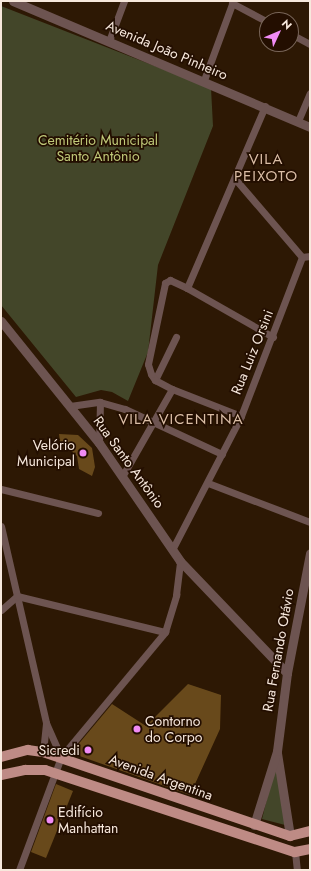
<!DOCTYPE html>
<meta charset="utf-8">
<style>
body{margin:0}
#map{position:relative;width:311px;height:871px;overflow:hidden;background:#2d1804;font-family:Jost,sans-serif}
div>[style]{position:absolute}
.green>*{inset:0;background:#434629}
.building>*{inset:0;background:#68491b}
.minor>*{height:7px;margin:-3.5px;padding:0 3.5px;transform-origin:3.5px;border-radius:3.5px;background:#6d5451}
.tertiary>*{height:9px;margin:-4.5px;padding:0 4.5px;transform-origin:4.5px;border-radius:4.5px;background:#6d5451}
.primary>*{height:10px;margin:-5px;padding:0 5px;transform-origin:5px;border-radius:5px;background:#be8b85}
.dots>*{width:11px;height:11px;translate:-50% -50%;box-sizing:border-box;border:2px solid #230e00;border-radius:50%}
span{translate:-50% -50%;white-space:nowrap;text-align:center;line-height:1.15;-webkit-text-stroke:3.5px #230e00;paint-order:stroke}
.street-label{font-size:14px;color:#f7e8dc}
.park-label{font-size:14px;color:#c0ca79}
.poi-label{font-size:14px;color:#f7e8dc}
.right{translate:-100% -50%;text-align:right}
.left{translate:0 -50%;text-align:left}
.neighbourhood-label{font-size:15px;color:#dbbea6;letter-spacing:1px}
.frame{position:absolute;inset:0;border:2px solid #f7e8dc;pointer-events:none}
.north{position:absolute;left:259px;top:12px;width:40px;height:40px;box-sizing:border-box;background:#230e00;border:1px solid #786558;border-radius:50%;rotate:46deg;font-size:11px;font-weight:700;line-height:16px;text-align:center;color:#f7e8dc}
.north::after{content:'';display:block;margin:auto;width:14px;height:18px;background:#f08bf5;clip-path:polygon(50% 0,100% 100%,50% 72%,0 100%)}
</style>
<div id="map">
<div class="green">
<i style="clip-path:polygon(1px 6px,211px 88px,213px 126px,158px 265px,148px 352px,128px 401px,112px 392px,101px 390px,76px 397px,1px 305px)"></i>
<i style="clip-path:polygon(276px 762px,285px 825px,262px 819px)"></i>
</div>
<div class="building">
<i style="clip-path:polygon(59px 434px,78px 435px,92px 448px,95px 467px,92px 476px,79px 469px,77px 456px,70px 450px,61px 449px)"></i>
<i style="clip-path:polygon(188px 684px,221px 695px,220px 729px,190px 795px,71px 753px,112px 704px,146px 726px)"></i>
<i style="clip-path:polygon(56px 784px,73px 791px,46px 858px,31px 852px)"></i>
</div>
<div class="minor">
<i style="left:232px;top:3px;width:40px;rotate:28deg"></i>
<i style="left:291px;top:34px;width:21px;rotate:28deg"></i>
<i style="left:109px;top:41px;width:43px;rotate:-69.4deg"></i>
<i style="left:204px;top:80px;width:84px;rotate:-69.8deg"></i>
<i style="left:298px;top:121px;width:30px;rotate:-67deg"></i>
<i style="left:236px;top:180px;width:101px;rotate:49.4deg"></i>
<i style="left:302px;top:257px;width:8px;rotate:-7deg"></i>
<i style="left:187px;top:288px;width:198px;rotate:-66.8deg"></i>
<i style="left:155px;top:380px;width:48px;rotate:-64deg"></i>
<i style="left:70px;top:406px;width:30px;rotate:-8deg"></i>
<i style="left:100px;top:402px;width:26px;rotate:16deg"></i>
<i style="left:125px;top:409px;width:107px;rotate:24.9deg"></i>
<i style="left:241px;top:416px;width:74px;rotate:-158.6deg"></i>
<i style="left:172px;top:389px;width:19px;rotate:-152deg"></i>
<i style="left:155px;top:380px;width:7px;rotate:-124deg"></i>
<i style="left:151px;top:374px;width:10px;rotate:-107deg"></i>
<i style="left:148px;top:364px;width:83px;rotate:-78.1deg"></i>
<i style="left:165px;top:283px;width:6px;rotate:-31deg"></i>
<i style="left:170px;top:280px;width:19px;rotate:25deg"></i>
<i style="left:187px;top:288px;width:99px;rotate:29.7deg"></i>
<i style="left:99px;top:443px;width:41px;rotate:-88.6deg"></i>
<i style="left:123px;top:475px;width:99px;rotate:-60.3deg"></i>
<i style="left:208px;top:483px;width:109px;rotate:20.9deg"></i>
<i style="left:1px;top:489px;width:100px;rotate:13.9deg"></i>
<i style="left:1px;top:526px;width:202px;rotate:77.1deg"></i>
<i style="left:46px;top:723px;width:37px;rotate:66deg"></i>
<i style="left:173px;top:548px;width:148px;rotate:-62.7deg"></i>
<i style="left:241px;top:416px;width:170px;rotate:-69deg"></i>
<i style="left:1px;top:610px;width:21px;rotate:-41deg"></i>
<i style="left:17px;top:596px;width:152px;rotate:13.7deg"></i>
<i style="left:43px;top:752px;width:29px;rotate:-84deg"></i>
<i style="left:295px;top:852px;width:18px;rotate:84deg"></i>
<i style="left:19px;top:870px;width:121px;rotate:-69.6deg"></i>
<i style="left:61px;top:757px;width:163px;rotate:-50.2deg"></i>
<i style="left:165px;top:632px;width:39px;rotate:-73deg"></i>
<i style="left:176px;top:595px;width:34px;rotate:-83deg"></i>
</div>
<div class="tertiary">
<i style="left:13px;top:1px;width:323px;rotate:23deg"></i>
<i style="left:1px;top:321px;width:156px;rotate:51.2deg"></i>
<i style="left:99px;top:443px;width:143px;rotate:55.5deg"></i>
<i style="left:180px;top:561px;width:155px;rotate:46.3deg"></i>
<i style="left:277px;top:753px;width:84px;rotate:81.1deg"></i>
<i style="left:254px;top:825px;width:77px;rotate:-72.7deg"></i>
<i style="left:277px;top:751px;width:79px;rotate:-82.7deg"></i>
<i style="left:287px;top:673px;width:122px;rotate:-79.1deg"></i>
</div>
<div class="primary">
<i style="left:1px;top:757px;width:28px;rotate:-15deg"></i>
<i style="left:28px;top:750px;width:15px;rotate:8deg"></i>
<i style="left:43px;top:752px;width:261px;rotate:18.8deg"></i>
<i style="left:290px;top:836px;width:21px;rotate:-14deg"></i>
<i style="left:1px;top:775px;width:25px;rotate:-12deg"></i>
<i style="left:25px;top:770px;width:20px"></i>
<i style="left:45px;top:770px;width:263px;rotate:18.2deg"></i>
<i style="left:295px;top:852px;width:15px;rotate:-11deg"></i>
</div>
<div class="dots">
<i style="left:83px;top:453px;background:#f08bf5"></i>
<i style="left:137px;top:729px;background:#f08bf5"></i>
<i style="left:88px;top:750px;background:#f08bf5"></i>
<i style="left:50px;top:820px;background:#f08bf5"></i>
</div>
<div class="street-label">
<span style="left:167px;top:50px;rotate:23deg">Avenida João Pinheiro</span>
<span style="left:252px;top:352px;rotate:-68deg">Rua Luiz Orsini</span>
<span style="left:129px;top:462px;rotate:54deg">Rua Santo Antônio</span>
<span style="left:278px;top:650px;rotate:-80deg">Rua Fernando Otávio</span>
<span style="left:161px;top:777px;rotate:20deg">Avenida Argentina</span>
</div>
<div class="park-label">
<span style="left:98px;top:148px">Cemitério Municipal<br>Santo Antônio</span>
</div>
<div class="poi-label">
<span class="right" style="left:75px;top:453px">Velório<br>Municipal</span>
<span class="left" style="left:145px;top:729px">Contorno<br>do Corpo</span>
<span class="right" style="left:80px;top:750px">Sicredi</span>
<span class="left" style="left:58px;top:820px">Edifício<br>Manhattan</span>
</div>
<div class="neighbourhood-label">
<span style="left:266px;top:168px">VILA<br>PEIXOTO</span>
<span style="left:181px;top:420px">VILA VICENTINA</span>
</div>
<div class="frame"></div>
<div class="north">N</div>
</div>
